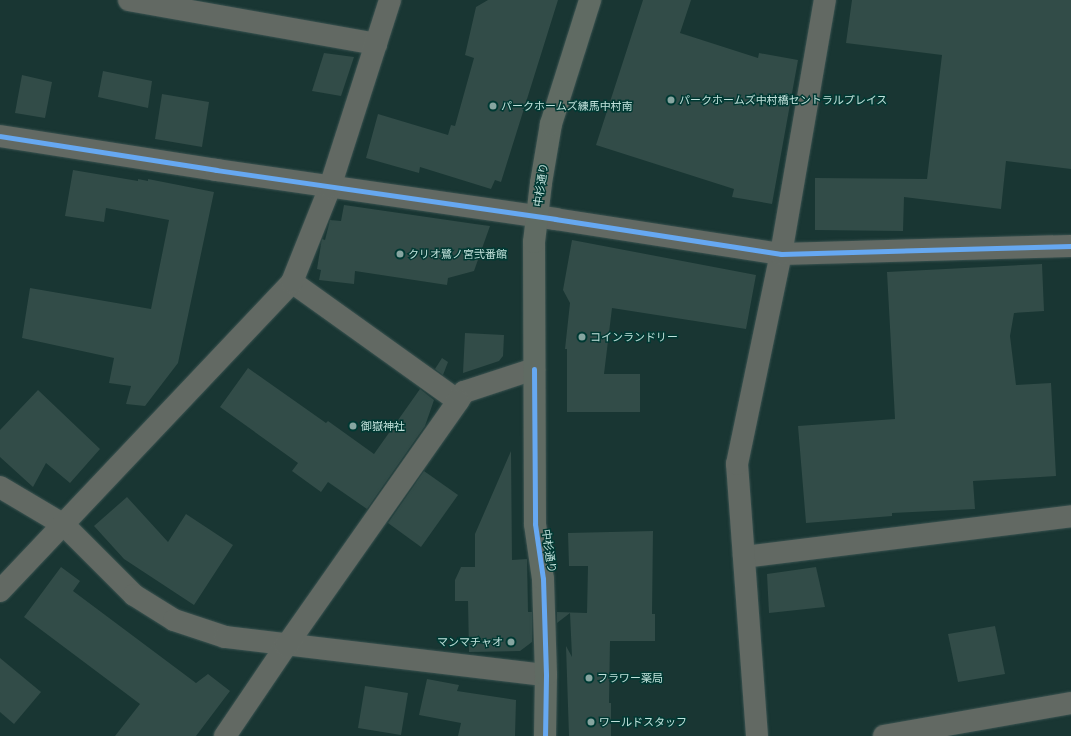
<!DOCTYPE html>
<meta charset="utf-8">
<style>
body{margin:0}
#map{position:relative;width:1071px;height:736px;overflow:hidden;background:#193633;font-family:"Open Sans","Noto Sans JP",sans-serif}
div>[style]{position:absolute}
.building>*{inset:0;background:#324c48}
.roads{filter:drop-shadow(0 0 1px #3a5250) drop-shadow(0 0 1px #3a5250)}
.street>*{height:22px;margin:-11px;padding:0 11px;transform-origin:11px;border-radius:11px;background:#626963}
.secondary>*{height:22px;margin:-11px;padding:0 11px;transform-origin:11px;border-radius:11px;background:#606b63}
.cycleway>*{height:5px;margin:-2.5px;padding:0 2.5px;transform-origin:2.5px;border-radius:2.5px;background:#66a8f1}
.dots>*{width:11px;height:11px;translate:-50% -50%;box-sizing:border-box;border:2px solid #003933;border-radius:50%}
span{translate:-50% -50%;white-space:nowrap;text-align:center;line-height:1.15;-webkit-text-stroke:3px #003933;paint-order:stroke}
.poi-label{font-size:11px;color:#c0e1db}
.left{translate:0 -50%;text-align:left}
.right{translate:-100% -50%;text-align:right}
.street-label{font-size:11px;color:#c0e1db}
</style>
<div id="map">
<div class="building">
<i style="clip-path:polygon(488px 0,558px 0,501px 182px,495px 180px,491px 189px,420px 167px,419px 173px,366px 158px,378px 114px,448px 135px,451px 125px,455px 126px,474px 58px,465px 55px,476px 7px)"></i>
<i style="clip-path:polygon(643px 0,691px 0,680px 33px,758px 58px,759px 53px,798px 60px,772px 204px,732px 197px,734px 189px,596px 145px)"></i>
<i style="clip-path:polygon(852px 0,1071px 0,1071px 169px,1006px 161px,1001px 209px,904px 197px,903px 231px,815px 230px,815px 178px,927px 179px,942px 55px,846px 43px)"></i>
<i style="clip-path:polygon(324px 53px,354px 57px,341px 96px,312px 91px)"></i>
<i style="clip-path:polygon(103px 71px,152px 81px,148px 108px,98px 97px)"></i>
<i style="clip-path:polygon(22px 75px,52px 82px,45px 118px,15px 113px)"></i>
<i style="clip-path:polygon(162px 94px,209px 102px,202px 147px,155px 139px)"></i>
<i style="clip-path:polygon(73px 170px,138px 181px,138px 179px,148px 181px,148px 179px,214px 192px,178px 363px,145px 406px,126px 404px,131px 386px,109px 383px,114px 358px,22px 338px,30px 288px,151px 309px,169px 220px,106px 208px,104px 222px,65px 216px)"></i>
<i style="clip-path:polygon(344px 205px,475px 224px,490px 226px,474px 271px,448px 278px,447px 285px,355px 271px,354px 284px,319px 280px,321px 270px,317px 269px,321px 244px,322px 239px,325px 240px,330px 220px,341px 221px)"></i>
<i style="clip-path:polygon(572px 240px,756px 275px,746px 329px,612px 308px,604px 374px,640px 374px,640px 412px,567px 412px,567px 349px,565px 349px,570px 303px,563px 290px)"></i>
<i style="clip-path:polygon(1042px 264px,1044px 311px,1014px 313px,1010px 336px,1016px 385px,1051px 383px,1056px 476px,973px 481px,975px 509px,892px 513px,892px 516px,806px 523px,798px 426px,895px 419px,887px 272px)"></i>
<i style="clip-path:polygon(465px 333px,504px 335px,503px 356px,499px 361px,463px 373px)"></i>
<i style="clip-path:polygon(442px 358px,448px 362px,443px 375px,435px 369px)"></i>
<i style="clip-path:polygon(248px 368px,326px 423px,328px 421px,374px 454px,420px 389px,434px 400px,425px 426px,367px 509px,328px 482px,321px 492px,292px 471px,298px 463px,220px 407px)"></i>
<i style="clip-path:polygon(38px 390px,100px 449px,70px 483px,46px 463px,33px 487px,0 457px,0 430px)"></i>
<i style="clip-path:polygon(511px 451px,512px 560px,527px 559px,528px 612px,532px 612px,532px 642px,520px 651px,469px 652px,468px 601px,455px 601px,455px 580px,461px 567px,475px 567px,475px 534px)"></i>
<i style="clip-path:polygon(424px 471px,458px 495px,421px 547px,388px 523px)"></i>
<i style="clip-path:polygon(127px 497px,168px 542px,186px 514px,233px 545px,194px 605px,124px 559px,94px 526px)"></i>
<i style="clip-path:polygon(653px 531px,652px 614px,655px 614px,655px 641px,610px 641px,609px 703px,611px 703px,611px 736px,569px 736px,566px 646px,572px 657px,570px 613px,557px 623px,557px 612px,587px 613px,588px 566px,569px 566px,568px 533px)"></i>
<i style="clip-path:polygon(61px 567px,80px 581px,73px 591px,196px 683px,208px 674px,230px 691px,196px 736px,115px 736px,140px 704px,24px 617px)"></i>
<i style="clip-path:polygon(816px 567px,825px 607px,769px 613px,767px 574px)"></i>
<i style="clip-path:polygon(995px 626px,1005px 674px,958px 682px,948px 634px)"></i>
<i style="clip-path:polygon(0 658px,41px 692px,14px 724px,0 712px)"></i>
<i style="clip-path:polygon(427px 679px,459px 685px,457px 691px,516px 700px,515px 736px,458px 736px,461px 723px,419px 715px)"></i>
<i style="clip-path:polygon(365px 686px,408px 693px,401px 735px,358px 728px)"></i>
</div>
<div class="roads">
<div class="street">
<i style="left:129px;top:0;width:251px;rotate:10.1deg"></i>
<i style="left:0;top:136px;width:219px;rotate:8.9deg"></i>
<i style="left:216px;top:170px;width:343px;rotate:8.2deg"></i>
<i style="left:555px;top:219px;width:229px;rotate:8.8deg"></i>
<i style="left:781px;top:254px;width:290px;rotate:-1.6deg"></i>
<i style="left:292px;top:282px;width:204px;rotate:35.6deg"></i>
<i style="left:458px;top:401px;width:11px;rotate:-56deg"></i>
<i style="left:464px;top:392px;width:74px;rotate:-18.2deg"></i>
<i style="left:0;top:487px;width:74px;rotate:30.7deg"></i>
<i style="left:64px;top:525px;width:99px;rotate:45deg"></i>
<i style="left:134px;top:595px;width:47px;rotate:32deg"></i>
<i style="left:174px;top:620px;width:54px;rotate:18.4deg"></i>
<i style="left:225px;top:637px;width:323px;rotate:6.8deg"></i>
<i style="left:744px;top:557px;width:330px;rotate:-7.1deg"></i>
<i style="left:0;top:591px;width:425px;rotate:-46.6deg"></i>
<i style="left:292px;top:282px;width:102px;rotate:-68.2deg"></i>
<i style="left:330px;top:187px;width:196px;rotate:-72.2deg"></i>
<i style="left:225px;top:736px;width:109px;rotate:-55.9deg"></i>
<i style="left:286px;top:646px;width:299px;rotate:-54.9deg"></i>
<i style="left:757px;top:736px;width:273px;rotate:-94.2deg"></i>
<i style="left:737px;top:464px;width:215px;rotate:-78.2deg"></i>
<i style="left:781px;top:254px;width:258px;rotate:-80.2deg"></i>
<i style="left:884px;top:736px;width:190px;rotate:-10deg"></i>
</div>
<div class="secondary">
<i style="left:545px;top:736px;width:61px;rotate:-89.1deg"></i>
<i style="left:546px;top:675px;width:96px;rotate:-91.8deg"></i>
<i style="left:543px;top:579px;width:56px;rotate:-98.3deg"></i>
<i style="left:535px;top:524px;width:282px;rotate:-90.2deg"></i>
<i style="left:534px;top:242px;width:59px;rotate:-83.2deg"></i>
<i style="left:541px;top:183px;width:60px;rotate:-80.4deg"></i>
<i style="left:551px;top:124px;width:130px;rotate:-72.5deg"></i>
</div>
</div>
<div class="cycleway">
<i style="left:0;top:136px;width:219px;rotate:8.9deg"></i>
<i style="left:216px;top:170px;width:343px;rotate:8.2deg"></i>
<i style="left:555px;top:219px;width:229px;rotate:8.8deg"></i>
<i style="left:781px;top:254px;width:290px;rotate:-1.6deg"></i>
<i style="left:534px;top:369px;width:155px;rotate:89.6deg"></i>
<i style="left:535px;top:524px;width:56px;rotate:81.7deg"></i>
<i style="left:543px;top:579px;width:96px;rotate:88.2deg"></i>
<i style="left:546px;top:675px;width:61px;rotate:90.9deg"></i>
</div>
<div class="dots">
<i style="left:671px;top:100px;background:#86a5a0"></i>
<i style="left:493px;top:106px;background:#86a5a0"></i>
<i style="left:400px;top:254px;background:#86a5a0"></i>
<i style="left:582px;top:337px;background:#86a5a0"></i>
<i style="left:353px;top:426px;background:#86a5a0"></i>
<i style="left:511px;top:642px;background:#86a5a0"></i>
<i style="left:589px;top:678px;background:#86a5a0"></i>
<i style="left:591px;top:722px;background:#86a5a0"></i>
</div>
<div class="poi-label">
<span class="left" style="left:679px;top:100px">パークホームズ中村橋セントラルプレイス</span>
<span class="left" style="left:501px;top:106px">パークホームズ練馬中村南</span>
<span class="left" style="left:408px;top:254px">クリオ鷺ノ宮弐番館</span>
<span class="left" style="left:590px;top:337px">コインランドリー</span>
<span class="left" style="left:361px;top:426px">御嶽神社</span>
<span class="right" style="left:503px;top:642px">マンマチャオ</span>
<span class="left" style="left:597px;top:678px">フラワー薬局</span>
<span class="left" style="left:599px;top:722px">ワールドスタッフ</span>
</div>
<div class="street-label">
<span style="left:541px;top:185px;rotate:-82deg">中杉通り</span>
<span style="left:549px;top:551px;rotate:82deg">中杉通り</span>
</div>
</div>
